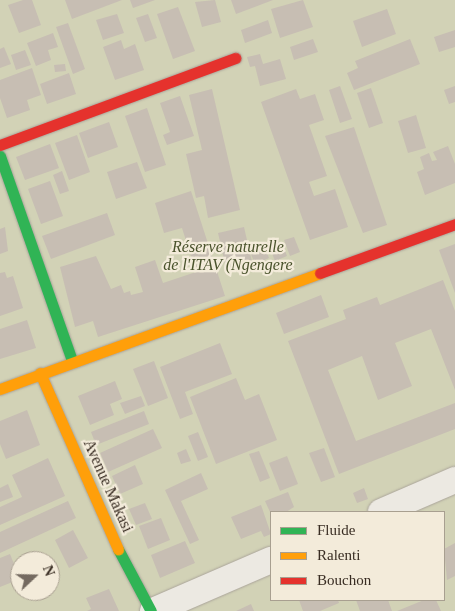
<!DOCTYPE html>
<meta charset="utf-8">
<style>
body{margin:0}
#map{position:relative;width:455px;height:611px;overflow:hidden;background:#e4ded2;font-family:Georgia,serif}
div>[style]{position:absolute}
.green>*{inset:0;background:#d2d2b6}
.building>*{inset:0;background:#c7beb3}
.roads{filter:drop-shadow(0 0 1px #aaa49a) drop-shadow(0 0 1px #aaa49a)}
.street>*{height:26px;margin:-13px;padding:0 13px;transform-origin:13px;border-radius:13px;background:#ece9e2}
.fast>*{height:11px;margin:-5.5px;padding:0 5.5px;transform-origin:5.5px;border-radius:5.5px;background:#30b455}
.slow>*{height:11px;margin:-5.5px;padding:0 5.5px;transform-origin:5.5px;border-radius:5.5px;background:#ff9f0a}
.jam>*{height:11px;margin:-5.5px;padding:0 5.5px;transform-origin:5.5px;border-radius:5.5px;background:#e5322d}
span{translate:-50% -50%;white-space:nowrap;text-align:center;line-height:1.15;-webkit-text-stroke:4.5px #f3ebda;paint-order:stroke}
.park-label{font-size:16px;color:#49522b;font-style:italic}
.street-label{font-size:16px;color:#382c22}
.legend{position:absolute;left:270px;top:511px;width:175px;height:90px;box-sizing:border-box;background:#f3ebda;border:1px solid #a89f90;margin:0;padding:6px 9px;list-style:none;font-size:15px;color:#382c22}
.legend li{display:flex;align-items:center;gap:10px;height:25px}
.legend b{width:25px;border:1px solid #a89f90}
.north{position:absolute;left:10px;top:551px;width:50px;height:50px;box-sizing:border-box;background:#f3ebda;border:1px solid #a89f90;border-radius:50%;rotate:69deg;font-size:14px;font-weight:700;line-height:20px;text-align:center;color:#382c22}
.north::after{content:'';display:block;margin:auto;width:18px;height:22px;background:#746a60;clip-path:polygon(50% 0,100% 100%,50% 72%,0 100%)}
</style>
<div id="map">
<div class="green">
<i style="clip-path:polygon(evenodd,0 0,455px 0,455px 611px,0 611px,0 0,271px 512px,444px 512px,444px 600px,271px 600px,271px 512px,0 0,20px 561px,50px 561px,50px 591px,20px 591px,20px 561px)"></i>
</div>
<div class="building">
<i style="clip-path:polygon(23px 0,32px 0,41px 25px,19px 33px,8px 5px)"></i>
<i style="clip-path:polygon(65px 0,122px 0,72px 19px)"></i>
<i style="clip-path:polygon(130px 0,155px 0,133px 8px)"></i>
<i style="clip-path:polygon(215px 0,221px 22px,202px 27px,195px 2px)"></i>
<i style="clip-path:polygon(231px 0,273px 0,236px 14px)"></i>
<i style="clip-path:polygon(303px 0,313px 27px,280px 38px,271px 9px)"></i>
<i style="clip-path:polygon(178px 7px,195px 51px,173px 59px,157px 14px)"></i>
<i style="clip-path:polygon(387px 9px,396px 34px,362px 47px,353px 21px)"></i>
<i style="clip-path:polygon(117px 14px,124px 33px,103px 40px,96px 20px)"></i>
<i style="clip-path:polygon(148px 14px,157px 38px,145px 42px,136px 18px)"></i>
<i style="clip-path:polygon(268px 20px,272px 33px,245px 43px,241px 30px)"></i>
<i style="clip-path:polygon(68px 23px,85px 69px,73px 74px,56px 27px)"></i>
<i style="clip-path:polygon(455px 30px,455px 47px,439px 52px,434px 37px)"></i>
<i style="clip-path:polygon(53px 33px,58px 47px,48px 50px,51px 60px,36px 66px,27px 43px)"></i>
<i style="clip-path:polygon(313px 39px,318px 52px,294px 60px,290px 47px)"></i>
<i style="clip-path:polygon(410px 39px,420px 64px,354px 90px,347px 73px,358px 68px,355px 61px)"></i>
<i style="clip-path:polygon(121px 40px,124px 49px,135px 44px,144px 70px,115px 80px,103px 47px)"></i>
<i style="clip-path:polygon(4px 47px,11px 64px,0 68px,0 49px)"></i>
<i style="clip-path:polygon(25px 50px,31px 65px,16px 70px,11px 55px)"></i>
<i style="clip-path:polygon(260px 54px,263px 64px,280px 59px,286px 79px,260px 86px,255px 66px,250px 67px,247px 57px)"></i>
<i style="clip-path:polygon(65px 64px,66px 71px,55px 72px,54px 65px)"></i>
<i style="clip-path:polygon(32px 68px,41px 95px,27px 100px,30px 110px,7px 118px,0 98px,0 80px)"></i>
<i style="clip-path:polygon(69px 73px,76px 94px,47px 104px,40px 84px)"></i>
<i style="clip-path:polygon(340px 86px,352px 119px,340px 123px,329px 90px)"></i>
<i style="clip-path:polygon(455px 86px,455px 102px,449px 104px,444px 90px)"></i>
<i style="clip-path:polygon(371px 88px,383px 123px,369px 128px,357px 93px)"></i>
<i style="clip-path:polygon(212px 89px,240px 210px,208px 218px,204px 196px,196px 198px,186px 154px,202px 150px,189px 95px)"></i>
<i style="clip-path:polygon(296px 89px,300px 99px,315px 94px,324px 120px,309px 125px,327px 176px,309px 182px,314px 196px,335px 189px,348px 227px,310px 240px,261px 102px)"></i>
<i style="clip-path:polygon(180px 96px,194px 136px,167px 145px,163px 135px,170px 132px,160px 103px)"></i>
<i style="clip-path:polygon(147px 108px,166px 165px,145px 172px,125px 116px)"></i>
<i style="clip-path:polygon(416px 115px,426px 148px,408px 153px,398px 121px)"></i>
<i style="clip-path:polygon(109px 122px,118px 147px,88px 158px,79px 133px)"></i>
<i style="clip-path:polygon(354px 127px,387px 225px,363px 233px,325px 136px)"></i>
<i style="clip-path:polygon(77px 135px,90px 172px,69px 180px,55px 143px)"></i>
<i style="clip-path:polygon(50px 144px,59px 168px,25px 180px,16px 157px)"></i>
<i style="clip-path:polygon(448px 146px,455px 164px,455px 183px,425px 195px,417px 172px,424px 169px,420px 157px,429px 153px,432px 161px,437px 160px,433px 152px)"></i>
<i style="clip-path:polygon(137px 162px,147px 188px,116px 199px,107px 172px)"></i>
<i style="clip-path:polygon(62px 171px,69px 191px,60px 194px,53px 175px)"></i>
<i style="clip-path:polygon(50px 181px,63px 216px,41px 224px,28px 189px)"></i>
<i style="clip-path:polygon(191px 191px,225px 296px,98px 337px,93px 321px,75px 327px,60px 267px,96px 256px,111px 289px,121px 285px,124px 293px,130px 291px,131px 295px,143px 292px,135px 267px,155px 260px,163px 283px,196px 272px,182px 228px,164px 233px,155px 203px)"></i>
<i style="clip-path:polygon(107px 213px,115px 235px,51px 259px,42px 236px)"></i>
<i style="clip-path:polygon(5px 227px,8px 251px,0 254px,0 229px)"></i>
<i style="clip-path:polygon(244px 227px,252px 262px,226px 268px,218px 233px)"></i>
<i style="clip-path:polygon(294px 237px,300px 252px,290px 256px,284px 240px)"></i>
<i style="clip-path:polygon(282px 243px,287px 256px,275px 261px,270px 248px)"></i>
<i style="clip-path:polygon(455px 244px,455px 293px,439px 250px)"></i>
<i style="clip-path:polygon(265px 248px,269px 258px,255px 264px,251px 254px)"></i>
<i style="clip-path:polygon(5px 272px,7px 278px,13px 276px,23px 308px,0 316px,0 273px)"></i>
<i style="clip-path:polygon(443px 280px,455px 311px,455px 390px,431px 329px,395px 343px,412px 386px,378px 400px,362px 356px,328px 370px,356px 441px,455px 403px,455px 429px,339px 474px,288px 341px,346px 319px,343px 310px,377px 297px,380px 305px)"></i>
<i style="clip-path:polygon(321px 295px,329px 317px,284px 334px,276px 313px)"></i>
<i style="clip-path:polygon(27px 320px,36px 348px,0 359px,0 329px)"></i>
<i style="clip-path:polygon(220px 343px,232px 374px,185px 392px,193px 414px,180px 419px,160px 367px)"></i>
<i style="clip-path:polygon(154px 361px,168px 398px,148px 406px,133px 369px)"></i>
<i style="clip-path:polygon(236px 378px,245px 400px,259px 394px,277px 440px,216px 464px,190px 397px)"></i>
<i style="clip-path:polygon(115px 381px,122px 399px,110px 404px,114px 415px,90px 425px,78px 396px)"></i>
<i style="clip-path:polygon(141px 396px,145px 406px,125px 414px,120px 403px)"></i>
<i style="clip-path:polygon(27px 410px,40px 445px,6px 459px,0 444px,0 421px)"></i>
<i style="clip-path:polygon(144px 411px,149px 424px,96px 445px,91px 432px)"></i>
<i style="clip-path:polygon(153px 429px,162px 448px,108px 472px,100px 453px)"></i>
<i style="clip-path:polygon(198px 432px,208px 457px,198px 461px,188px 436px)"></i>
<i style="clip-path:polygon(324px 448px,335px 477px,321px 482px,309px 453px)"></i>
<i style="clip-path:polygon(186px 449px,191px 461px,181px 464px,177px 453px)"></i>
<i style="clip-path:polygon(259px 451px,270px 478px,260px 482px,249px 454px)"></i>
<i style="clip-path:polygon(287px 456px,298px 484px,280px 491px,269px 463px)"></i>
<i style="clip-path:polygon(48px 458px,65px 496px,0 525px,0 507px,22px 497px,12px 475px)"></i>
<i style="clip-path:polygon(135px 465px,143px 484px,120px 494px,112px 476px)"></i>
<i style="clip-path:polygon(201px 473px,208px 489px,181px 501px,199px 540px,190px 544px,165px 490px)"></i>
<i style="clip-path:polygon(8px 484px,13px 497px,0 502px,0 488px)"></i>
<i style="clip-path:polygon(364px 488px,368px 499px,357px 503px,353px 493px)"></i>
<i style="clip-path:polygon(288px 492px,294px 507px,286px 512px,270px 512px,265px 501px)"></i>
<i style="clip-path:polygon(68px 501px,76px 518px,0 553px,0 532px)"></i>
<i style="clip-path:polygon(145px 503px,152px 519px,136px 525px,129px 509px)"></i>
<i style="clip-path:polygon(261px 505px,271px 534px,264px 537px,261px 531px,241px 539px,231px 517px)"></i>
<i style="clip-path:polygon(161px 518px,170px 540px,148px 549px,139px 526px)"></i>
<i style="clip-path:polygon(73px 530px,88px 558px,69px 568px,55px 540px)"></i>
<i style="clip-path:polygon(185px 541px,195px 563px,160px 578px,151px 555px)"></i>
<i style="clip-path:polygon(455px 543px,455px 576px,447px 580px,444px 549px)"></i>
<i style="clip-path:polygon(36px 551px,40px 561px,20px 561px,20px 571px,15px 561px)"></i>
<i style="clip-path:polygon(10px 554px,20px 579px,0 587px,0 558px)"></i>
<i style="clip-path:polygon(109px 589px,119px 611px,87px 611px,91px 609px,86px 598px)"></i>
<i style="clip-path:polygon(299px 600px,338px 600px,339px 603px,320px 611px,303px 611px)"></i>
<i style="clip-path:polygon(356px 600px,388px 600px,392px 611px,360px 611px)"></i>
<i style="clip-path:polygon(424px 600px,436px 600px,441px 611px,397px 611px)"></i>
<i style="clip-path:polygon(251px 604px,254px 611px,236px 611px)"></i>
</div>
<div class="roads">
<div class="street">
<i style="left:381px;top:512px;width:81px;rotate:-23.4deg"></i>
<i style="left:153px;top:611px;width:129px;rotate:-23.4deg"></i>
</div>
<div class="fast">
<i style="left:0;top:156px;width:217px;rotate:70.6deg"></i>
<i style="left:118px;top:549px;width:70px;rotate:62deg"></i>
</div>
<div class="slow">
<i style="left:40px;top:373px;width:193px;rotate:66.1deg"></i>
<i style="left:0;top:389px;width:340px;rotate:-19.9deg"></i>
</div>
<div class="jam">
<i style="left:0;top:145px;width:251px;rotate:-20.3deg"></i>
<i style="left:320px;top:273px;width:144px;rotate:-19.9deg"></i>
</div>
</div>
<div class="park-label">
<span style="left:228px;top:256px">Réserve naturelle<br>de l'ITAV (Ngengere</span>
</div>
<div class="street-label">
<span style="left:108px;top:486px;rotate:66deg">Avenue Makasi</span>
</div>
<ul class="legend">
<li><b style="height:6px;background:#30b455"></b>Fluide</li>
<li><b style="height:6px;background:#ff9f0a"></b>Ralenti</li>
<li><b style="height:6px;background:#e5322d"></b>Bouchon</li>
</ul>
<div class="north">N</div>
</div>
